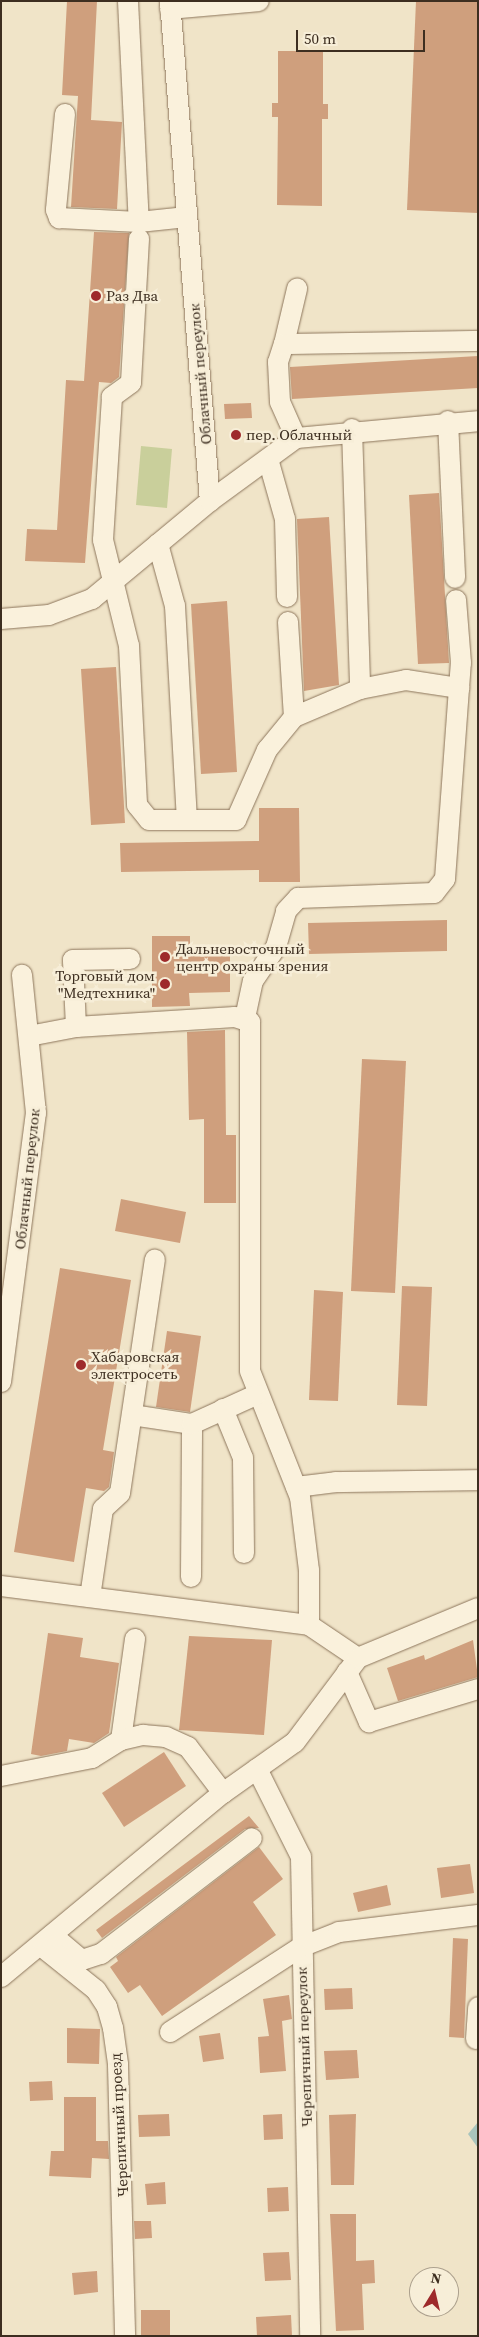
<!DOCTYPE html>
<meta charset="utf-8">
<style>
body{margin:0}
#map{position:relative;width:479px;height:2337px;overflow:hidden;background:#f0e4c8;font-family:"Source Serif 4",serif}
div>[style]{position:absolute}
.green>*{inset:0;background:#c9cf9b}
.water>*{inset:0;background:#a9c4bc}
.building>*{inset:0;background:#cf9f7d}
.roads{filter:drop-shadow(0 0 1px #8d765c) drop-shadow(0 0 1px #8d765c)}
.minor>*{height:20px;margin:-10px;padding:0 10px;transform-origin:10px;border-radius:10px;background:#faf1dc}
.dots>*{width:14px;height:14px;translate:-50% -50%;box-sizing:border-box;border:2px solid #f7eed8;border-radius:50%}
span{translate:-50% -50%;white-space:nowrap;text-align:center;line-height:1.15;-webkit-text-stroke:5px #f7eed8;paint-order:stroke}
.poi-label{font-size:15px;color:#3d2e20}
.left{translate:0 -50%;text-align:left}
.right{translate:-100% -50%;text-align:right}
.street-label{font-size:15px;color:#3d2e20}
.frame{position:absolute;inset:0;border:2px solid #3d2e20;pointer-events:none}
.north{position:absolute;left:409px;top:2267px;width:50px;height:50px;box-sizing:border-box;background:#f7eed8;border:1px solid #ada18e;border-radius:50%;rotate:9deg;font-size:14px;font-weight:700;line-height:20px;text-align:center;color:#3d2e20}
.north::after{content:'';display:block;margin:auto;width:18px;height:22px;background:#9e2a2b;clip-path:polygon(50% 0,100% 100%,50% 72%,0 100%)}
.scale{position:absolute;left:296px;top:30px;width:129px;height:22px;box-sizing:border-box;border:2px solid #3d2e20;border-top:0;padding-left:6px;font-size:15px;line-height:18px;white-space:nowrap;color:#3d2e20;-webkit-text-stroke:4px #f7eed8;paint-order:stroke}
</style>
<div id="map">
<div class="green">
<i style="clip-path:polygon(141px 446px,172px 449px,167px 508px,136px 505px)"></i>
</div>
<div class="water">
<i style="clip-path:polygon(478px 2122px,478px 2148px,468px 2134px)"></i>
</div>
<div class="building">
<i style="clip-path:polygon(67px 1px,97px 1px,91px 120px,122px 122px,117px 209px,71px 207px,78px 96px,62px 95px)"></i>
<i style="clip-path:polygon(416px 1px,478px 1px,478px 213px,407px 210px)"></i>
<i style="clip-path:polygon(278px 51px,323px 51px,323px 104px,328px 104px,328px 119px,322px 119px,322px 206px,277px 205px,278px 117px,272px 117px,272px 103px,278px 103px)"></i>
<i style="clip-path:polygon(94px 232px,129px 233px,119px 377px,111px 383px,99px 382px,85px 563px,25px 561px,27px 529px,57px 530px,66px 380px,84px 381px)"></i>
<i style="clip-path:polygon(478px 356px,478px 388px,292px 399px,290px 367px)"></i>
<i style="clip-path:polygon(251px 403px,252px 418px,225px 419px,224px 404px)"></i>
<i style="clip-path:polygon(439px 493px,449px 663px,418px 664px,409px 495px)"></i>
<i style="clip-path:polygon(329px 517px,339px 685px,304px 691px,297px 519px)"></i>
<i style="clip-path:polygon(227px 601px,237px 772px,201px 774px,191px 604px)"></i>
<i style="clip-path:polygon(116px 667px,125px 823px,91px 825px,81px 669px)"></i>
<i style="clip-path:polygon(259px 808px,299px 808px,300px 882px,259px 882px,259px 870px,121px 872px,120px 843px,259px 841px)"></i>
<i style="clip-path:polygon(447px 920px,447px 951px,309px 954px,308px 923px)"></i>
<i style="clip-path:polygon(152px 936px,190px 936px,190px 952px,230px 952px,230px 992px,189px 993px,190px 1006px,152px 1007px)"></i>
<i style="clip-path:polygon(225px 1030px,226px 1135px,236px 1135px,236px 1203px,204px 1203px,204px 1119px,189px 1120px,187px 1032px)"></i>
<i style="clip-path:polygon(362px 1059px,406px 1061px,395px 1293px,351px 1291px)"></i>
<i style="clip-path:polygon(121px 1199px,186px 1212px,180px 1243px,115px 1231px)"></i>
<i style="clip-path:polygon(60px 1268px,131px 1280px,103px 1450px,114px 1452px,109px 1487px,104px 1491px,86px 1488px,74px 1562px,14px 1552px)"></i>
<i style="clip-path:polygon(402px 1286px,432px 1287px,427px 1406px,397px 1405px)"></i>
<i style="clip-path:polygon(314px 1290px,343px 1292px,338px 1401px,309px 1400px)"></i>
<i style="clip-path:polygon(167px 1331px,201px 1336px,190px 1412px,156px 1407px)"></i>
<i style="clip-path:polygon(48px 1633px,83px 1638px,80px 1657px,119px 1663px,109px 1733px,94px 1743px,69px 1739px,67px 1751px,41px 1756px,31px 1754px)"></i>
<i style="clip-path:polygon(189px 1636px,272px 1640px,264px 1735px,179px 1730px)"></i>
<i style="clip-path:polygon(473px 1640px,478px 1677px,398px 1701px,387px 1668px,424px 1655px,425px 1660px)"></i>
<i style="clip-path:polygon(164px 1752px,186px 1786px,124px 1827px,102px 1793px)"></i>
<i style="clip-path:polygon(249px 1816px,259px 1828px,245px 1829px,102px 1938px,96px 1930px)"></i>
<i style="clip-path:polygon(259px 1847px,283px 1879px,253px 1902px,276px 1935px,162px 2016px,140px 1985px,128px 1993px,110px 1967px,118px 1961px,116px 1957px)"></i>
<i style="clip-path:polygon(470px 1864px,474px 1893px,441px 1898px,437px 1868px)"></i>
<i style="clip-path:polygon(387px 1885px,391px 1905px,358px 1912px,353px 1893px)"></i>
<i style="clip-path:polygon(453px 1938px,468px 1939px,464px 2038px,449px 2037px)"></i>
<i style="clip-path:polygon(352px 1988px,353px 2009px,325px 2010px,324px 1989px)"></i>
<i style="clip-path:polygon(289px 1995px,292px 2019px,282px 2021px,286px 2071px,260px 2073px,258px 2037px,269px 2036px,263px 1999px)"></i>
<i style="clip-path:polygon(67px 2028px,100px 2029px,99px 2064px,67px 2063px)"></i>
<i style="clip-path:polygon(220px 2033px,224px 2059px,203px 2062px,199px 2036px)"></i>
<i style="clip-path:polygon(357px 2050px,359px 2078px,326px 2080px,324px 2051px)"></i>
<i style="clip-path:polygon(52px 2081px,53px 2100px,30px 2101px,29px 2082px)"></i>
<i style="clip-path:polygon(64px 2097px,96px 2097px,96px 2141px,108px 2141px,109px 2159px,92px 2158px,91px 2178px,49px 2176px,51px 2151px,64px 2151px)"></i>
<i style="clip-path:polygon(169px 2114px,170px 2136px,139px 2137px,138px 2115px)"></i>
<i style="clip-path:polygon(282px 2114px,283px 2139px,264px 2140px,263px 2115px)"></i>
<i style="clip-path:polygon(356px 2114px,354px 2185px,331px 2185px,329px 2115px)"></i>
<i style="clip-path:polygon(165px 2182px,166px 2204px,147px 2205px,145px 2184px)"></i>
<i style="clip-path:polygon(288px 2187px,289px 2211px,268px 2212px,267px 2188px)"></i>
<i style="clip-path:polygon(330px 2214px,356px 2214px,356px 2261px,374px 2260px,375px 2283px,362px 2284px,364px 2330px,336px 2331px)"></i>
<i style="clip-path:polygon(134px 2221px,151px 2221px,152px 2238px,135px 2239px)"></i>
<i style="clip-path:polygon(289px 2252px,291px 2280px,265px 2281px,263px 2253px)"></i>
<i style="clip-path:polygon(97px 2271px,98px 2292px,74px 2295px,72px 2273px)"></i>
<i style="clip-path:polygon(141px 2310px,170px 2310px,170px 2336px,141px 2336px)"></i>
<i style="clip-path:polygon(291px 2315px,292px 2336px,257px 2336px,256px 2317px)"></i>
</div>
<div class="roads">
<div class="minor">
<i style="left:128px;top:1px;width:221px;rotate:87.2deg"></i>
<i style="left:170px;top:1px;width:502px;rotate:85.43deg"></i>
<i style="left:170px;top:9px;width:89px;rotate:-5.1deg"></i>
<i style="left:65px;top:114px;width:96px;rotate:95.4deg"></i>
<i style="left:56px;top:210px;width:9px;rotate:69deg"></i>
<i style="left:59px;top:218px;width:80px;rotate:2.9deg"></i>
<i style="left:139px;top:222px;width:48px;rotate:-5.9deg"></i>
<i style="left:139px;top:239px;width:144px;rotate:93.2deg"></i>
<i style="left:131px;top:383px;width:24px;rotate:144deg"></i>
<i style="left:112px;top:397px;width:143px;rotate:93.6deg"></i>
<i style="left:103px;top:540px;width:109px;rotate:76.2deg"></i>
<i style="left:129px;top:646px;width:159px;rotate:87.1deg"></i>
<i style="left:137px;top:805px;width:19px;rotate:51deg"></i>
<i style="left:149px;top:820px;width:87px"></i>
<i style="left:236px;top:820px;width:77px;rotate:-66.1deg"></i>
<i style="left:267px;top:750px;width:43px;rotate:-50.7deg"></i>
<i style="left:284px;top:344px;width:57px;rotate:-76.7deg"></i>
<i style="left:448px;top:421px;width:157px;rotate:87.4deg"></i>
<i style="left:352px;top:429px;width:260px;rotate:88.2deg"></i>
<i style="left:360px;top:689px;width:47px;rotate:-11.1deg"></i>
<i style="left:406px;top:680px;width:54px;rotate:8.6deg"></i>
<i style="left:296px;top:438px;width:39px;rotate:-114deg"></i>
<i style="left:280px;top:402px;width:40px;rotate:-92.9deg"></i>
<i style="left:278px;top:362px;width:19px;rotate:-72deg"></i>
<i style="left:284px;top:344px;width:194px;rotate:-0.9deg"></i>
<i style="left:268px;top:459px;width:62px;rotate:74.2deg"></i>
<i style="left:285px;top:519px;width:78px;rotate:88.5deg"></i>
<i style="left:158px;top:544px;width:64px;rotate:74.7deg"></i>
<i style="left:175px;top:606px;width:214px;rotate:86.8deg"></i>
<i style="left:1px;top:619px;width:48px;rotate:-4.8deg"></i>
<i style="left:49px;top:615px;width:46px;rotate:-20.4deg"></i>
<i style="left:92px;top:599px;width:153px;rotate:-39.7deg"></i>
<i style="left:210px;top:501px;width:107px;rotate:-36.2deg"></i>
<i style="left:296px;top:438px;width:183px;rotate:-5.3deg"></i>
<i style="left:288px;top:622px;width:95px;rotate:86.4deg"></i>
<i style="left:294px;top:717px;width:72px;rotate:-23deg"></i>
<i style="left:245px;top:1018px;width:38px;rotate:-78deg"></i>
<i style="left:253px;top:981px;width:41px;rotate:-55.9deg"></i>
<i style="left:276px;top:947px;width:37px;rotate:-74deg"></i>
<i style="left:286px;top:911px;width:18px;rotate:-47deg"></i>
<i style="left:298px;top:898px;width:136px;rotate:-2.1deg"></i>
<i style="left:434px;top:893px;width:18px;rotate:-52deg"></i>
<i style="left:445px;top:879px;width:217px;rotate:-85.8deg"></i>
<i style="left:461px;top:663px;width:63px;rotate:-94.5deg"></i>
<i style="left:76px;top:1027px;width:67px;rotate:-92.6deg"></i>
<i style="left:73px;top:960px;width:57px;rotate:-1deg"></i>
<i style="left:29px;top:1036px;width:48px;rotate:-10.8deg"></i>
<i style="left:76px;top:1027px;width:159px;rotate:-3.6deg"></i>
<i style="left:235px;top:1017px;width:16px;rotate:18deg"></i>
<i style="left:250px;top:1022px;width:349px;rotate:90deg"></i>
<i style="left:250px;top:1371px;width:136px;rotate:68.4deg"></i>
<i style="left:300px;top:1497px;width:74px;rotate:83deg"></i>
<i style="left:309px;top:1570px;width:55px;rotate:90deg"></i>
<i style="left:1px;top:1382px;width:271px;rotate:-82.6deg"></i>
<i style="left:36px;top:1113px;width:139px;rotate:-95.8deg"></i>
<i style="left:223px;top:1409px;width:53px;rotate:67.8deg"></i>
<i style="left:243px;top:1458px;width:95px;rotate:89.4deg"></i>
<i style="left:132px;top:1415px;width:61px;rotate:8.5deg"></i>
<i style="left:296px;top:1487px;width:40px;rotate:-7.1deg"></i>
<i style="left:336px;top:1482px;width:142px;rotate:-0.8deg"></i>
<i style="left:191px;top:1577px;width:153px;rotate:-89.6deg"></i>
<i style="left:192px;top:1424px;width:70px;rotate:-24.4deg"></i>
<i style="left:1px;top:1586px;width:310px;rotate:7.2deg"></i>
<i style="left:309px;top:1625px;width:59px;rotate:34deg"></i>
<i style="left:90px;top:1597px;width:89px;rotate:-81.6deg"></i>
<i style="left:103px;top:1509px;width:23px;rotate:-43deg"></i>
<i style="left:120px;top:1493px;width:236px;rotate:-81.5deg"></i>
<i style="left:347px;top:1672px;width:55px;rotate:66.3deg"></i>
<i style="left:369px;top:1722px;width:114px;rotate:-16.8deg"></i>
<i style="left:121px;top:1740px;width:102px;rotate:-82.1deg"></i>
<i style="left:257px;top:1769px;width:98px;rotate:63.4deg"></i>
<i style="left:301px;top:1857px;width:479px;rotate:88.9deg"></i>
<i style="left:1px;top:1776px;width:93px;rotate:-11.2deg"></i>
<i style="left:92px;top:1758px;width:34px;rotate:-32deg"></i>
<i style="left:121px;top:1740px;width:23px;rotate:-13deg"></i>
<i style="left:143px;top:1735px;width:23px;rotate:5deg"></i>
<i style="left:166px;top:1737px;width:24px;rotate:24deg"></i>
<i style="left:188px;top:1747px;width:58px;rotate:52.7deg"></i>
<i style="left:52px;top:1935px;width:39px;rotate:40deg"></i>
<i style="left:82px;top:1960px;width:20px;rotate:-18deg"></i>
<i style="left:101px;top:1954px;width:190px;rotate:-37.5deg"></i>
<i style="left:41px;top:1946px;width:70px;rotate:38.7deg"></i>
<i style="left:96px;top:1990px;width:20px;rotate:57deg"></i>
<i style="left:107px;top:2007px;width:22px;rotate:74deg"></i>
<i style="left:113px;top:2028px;width:37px;rotate:82deg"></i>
<i style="left:118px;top:2065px;width:271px;rotate:88.5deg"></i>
<i style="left:1px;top:1977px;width:288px;rotate:-39.7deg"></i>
<i style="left:223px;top:1793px;width:88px;rotate:-35.3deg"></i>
<i style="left:295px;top:1742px;width:105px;rotate:-53.1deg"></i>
<i style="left:358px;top:1658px;width:130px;rotate:-22.6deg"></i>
<i style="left:170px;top:2032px;width:156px;rotate:-33deg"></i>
<i style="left:301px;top:1947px;width:41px;rotate:-21.5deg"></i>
<i style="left:339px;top:1932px;width:140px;rotate:-7deg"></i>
<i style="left:476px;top:2039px;width:32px;rotate:-86deg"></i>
</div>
</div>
<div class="dots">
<i style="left:96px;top:296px;background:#9e2a2b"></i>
<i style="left:236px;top:435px;background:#9e2a2b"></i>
<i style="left:165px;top:957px;background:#9e2a2b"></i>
<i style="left:165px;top:984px;background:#9e2a2b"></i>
<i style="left:81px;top:1365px;background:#9e2a2b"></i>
</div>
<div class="poi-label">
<span class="left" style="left:106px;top:296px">Раз Два</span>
<span class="left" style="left:246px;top:435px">пер. Облачный</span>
<span class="left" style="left:176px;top:957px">Дальневосточный<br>центр охраны зрения</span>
<span class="right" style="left:155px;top:984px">Торговый дом<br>"Медтехника"</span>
<span class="left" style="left:91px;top:1365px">Хабаровская<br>электросеть</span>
</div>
<div class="street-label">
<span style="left:200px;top:374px;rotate:-95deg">Облачный переулок</span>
<span style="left:27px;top:1179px;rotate:-84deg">Облачный переулок</span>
<span style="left:304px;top:2047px;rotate:-92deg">Черепичный переулок</span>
<span style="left:119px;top:2125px;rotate:-93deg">Черепичный проезд</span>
</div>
<div class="frame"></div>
<div class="north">N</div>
<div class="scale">50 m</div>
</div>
